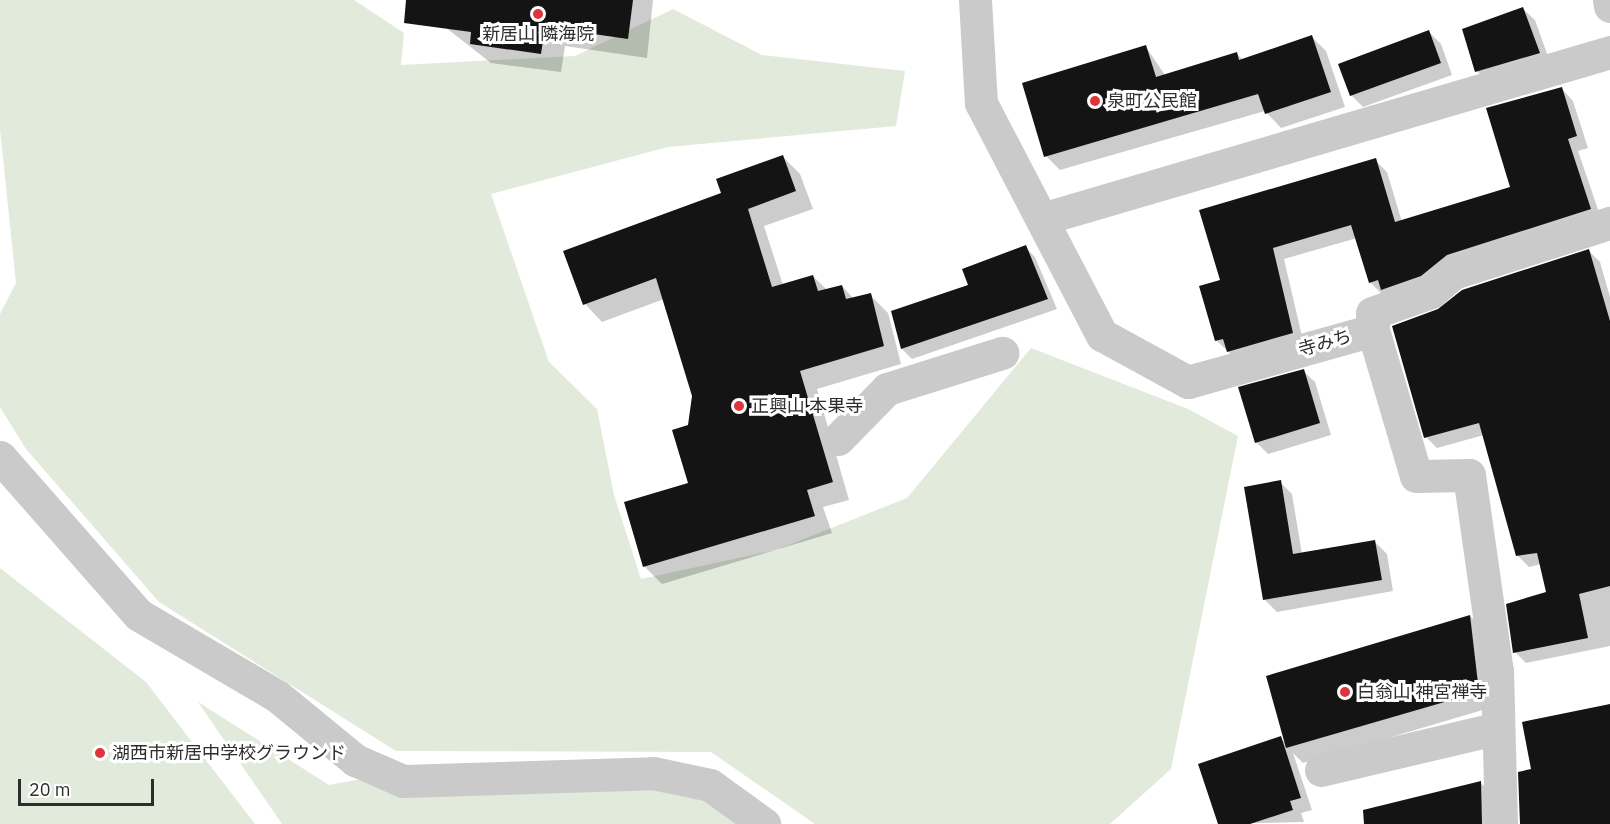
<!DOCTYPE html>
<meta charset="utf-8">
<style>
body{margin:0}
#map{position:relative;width:1610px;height:824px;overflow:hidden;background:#fff;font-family:"IBM Plex Sans","Noto Sans JP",sans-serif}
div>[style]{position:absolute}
.green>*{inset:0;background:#e2eadb}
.shadow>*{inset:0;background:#0003}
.building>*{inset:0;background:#141414}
.minor>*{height:33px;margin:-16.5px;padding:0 16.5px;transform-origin:16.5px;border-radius:16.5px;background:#cacaca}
.dots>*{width:16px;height:16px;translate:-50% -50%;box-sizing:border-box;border:3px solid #fff;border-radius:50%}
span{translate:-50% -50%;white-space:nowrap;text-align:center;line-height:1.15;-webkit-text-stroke:6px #fff;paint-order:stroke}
.poi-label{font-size:18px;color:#2d2d2d}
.left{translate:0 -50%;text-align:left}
.street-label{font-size:18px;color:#2d2d2d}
.scale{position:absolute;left:18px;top:779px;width:136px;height:27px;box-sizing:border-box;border:3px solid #2d2d2d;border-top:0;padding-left:8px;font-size:18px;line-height:21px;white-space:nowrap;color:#2d2d2d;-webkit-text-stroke:4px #fff;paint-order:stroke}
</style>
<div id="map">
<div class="green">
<i style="clip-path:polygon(0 0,354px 0,404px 33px,401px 65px,575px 56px,673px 9px,762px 55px,905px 71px,896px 126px,668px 147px,491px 194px,549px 362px,597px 409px,614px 495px,641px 579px,776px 550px,907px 498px,1031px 348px,1188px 409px,1238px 436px,1171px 769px,1110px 824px,815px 824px,711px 752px,396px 751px,159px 602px,26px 449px,0 407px,0 314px,16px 283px,0 129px)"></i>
<i style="clip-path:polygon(0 568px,146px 682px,255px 824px,0 824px)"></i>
<i style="clip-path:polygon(198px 702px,329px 785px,388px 774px,653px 773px,764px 824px,282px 824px)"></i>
</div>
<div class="shadow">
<i style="clip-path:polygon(448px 0,653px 0,647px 58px,565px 46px,561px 72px,491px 63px,445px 27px)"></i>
<i style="clip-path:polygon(1523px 9px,1535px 20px,1551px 65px,1489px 83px,1477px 71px)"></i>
<i style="clip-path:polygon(1429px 32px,1441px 44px,1452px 75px,1363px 107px,1351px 95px)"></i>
<i style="clip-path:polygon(1311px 36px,1326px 51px,1345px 107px,1281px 128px,1265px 111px,1060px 170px,1046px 156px,1146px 47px,1165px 75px,1236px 53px,1243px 60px)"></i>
<i style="clip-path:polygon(1562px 89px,1573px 101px,1588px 148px,1578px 151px,1602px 221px,1382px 294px,1370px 282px,1357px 238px,1284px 259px,1304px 345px,1240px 363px,1216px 340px,1221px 281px,1375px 160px,1387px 172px,1402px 222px,1512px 188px)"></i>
<i style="clip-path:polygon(783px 157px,800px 174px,813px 209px,764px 226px,783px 285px,813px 276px,827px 290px,842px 286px,854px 299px,870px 295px,888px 313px,901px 364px,817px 389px,849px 500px,823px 507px,832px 533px,662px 584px,645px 567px,626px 503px,690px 484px,694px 396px,664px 299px,602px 322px,585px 304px,723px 194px)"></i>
<i style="clip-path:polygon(1025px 247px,1035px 257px,1057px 309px,912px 359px,902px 349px,893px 312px,970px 286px)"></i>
<i style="clip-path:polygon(1589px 251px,1600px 262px,1610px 297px,1610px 646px,1526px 663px,1515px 652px,1548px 593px,1541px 564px,1529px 567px,1518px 556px,1484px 435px,1437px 448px,1426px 437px)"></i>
<i style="clip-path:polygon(1303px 371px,1315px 382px,1331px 435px,1268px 454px,1256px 442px)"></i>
<i style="clip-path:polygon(1280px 482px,1292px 494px,1302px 554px,1375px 542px,1387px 554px,1393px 591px,1277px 612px,1265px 600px,1246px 488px)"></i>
<i style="clip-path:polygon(1470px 616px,1485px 631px,1493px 707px,1303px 763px,1293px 753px,1312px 810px,1301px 813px,1304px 822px,1219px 824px,1280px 738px,1287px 744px)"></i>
<i style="clip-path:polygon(1481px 783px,1492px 795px,1493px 824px,1402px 824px)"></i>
</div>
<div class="building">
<i style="clip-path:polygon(406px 0,633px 0,628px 39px,545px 27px,541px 54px,470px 44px,471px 32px,404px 23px)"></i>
<i style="clip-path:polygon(1523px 7px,1540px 53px,1475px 72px,1462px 29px)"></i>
<i style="clip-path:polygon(1429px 30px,1441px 63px,1350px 96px,1338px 64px)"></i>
<i style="clip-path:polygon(1312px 35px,1331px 92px,1265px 114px,1258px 94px,1044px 157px,1022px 83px,1146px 45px,1156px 77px,1237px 52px,1239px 60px)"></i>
<i style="clip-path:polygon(1562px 87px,1577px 136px,1568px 139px,1591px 209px,1447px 255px,1421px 276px,1381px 290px,1378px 280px,1369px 283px,1351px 225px,1273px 248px,1293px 333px,1227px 352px,1223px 339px,1215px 341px,1199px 286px,1220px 280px,1199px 210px,1376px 158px,1395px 222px,1510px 187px,1486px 108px)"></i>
<i style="clip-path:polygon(783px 155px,796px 191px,748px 209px,772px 287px,813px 275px,818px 291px,842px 285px,846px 299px,871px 293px,884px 346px,800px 371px,833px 482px,807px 490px,815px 516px,643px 567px,624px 502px,688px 483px,672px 430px,688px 425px,692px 396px,656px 278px,583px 305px,563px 251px,721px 193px,716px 179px)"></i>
<i style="clip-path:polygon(1026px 245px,1048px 299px,901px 349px,891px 311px,968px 285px,962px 269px)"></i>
<i style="clip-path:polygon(1589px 249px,1610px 321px,1610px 586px,1579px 594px,1588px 638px,1513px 653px,1506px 604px,1546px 592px,1537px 553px,1516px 556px,1479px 423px,1424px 438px,1392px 326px,1438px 309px,1462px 290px)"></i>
<i style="clip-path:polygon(1304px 369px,1320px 423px,1255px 443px,1238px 387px)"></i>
<i style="clip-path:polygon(1281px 480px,1293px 554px,1375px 540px,1382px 580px,1263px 600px,1244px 487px)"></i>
<i style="clip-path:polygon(1470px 615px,1479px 692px,1286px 748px,1266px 676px)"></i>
<i style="clip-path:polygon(1610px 704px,1610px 824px,1520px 824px,1518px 772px,1531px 769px,1522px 722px)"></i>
<i style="clip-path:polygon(1281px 736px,1301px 798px,1290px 801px,1293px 810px,1250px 824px,1218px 824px,1198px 764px)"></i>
<i style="clip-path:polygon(1481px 781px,1482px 824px,1364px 824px,1363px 810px)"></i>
</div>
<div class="minor">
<i style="left:975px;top:0;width:103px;rotate:86.7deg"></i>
<i style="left:981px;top:103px;width:262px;rotate:62.5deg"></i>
<i style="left:1102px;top:335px;width:98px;rotate:28.7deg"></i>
<i style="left:1188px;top:382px;width:192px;rotate:-15.7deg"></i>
<i style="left:1373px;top:330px;width:152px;rotate:73.6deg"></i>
<i style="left:1416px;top:476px;width:53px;rotate:-1.1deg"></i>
<i style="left:1469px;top:475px;width:198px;rotate:81.9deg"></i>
<i style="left:1497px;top:671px;width:153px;rotate:88.5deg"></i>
<i style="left:1609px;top:0;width:6px;rotate:81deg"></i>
<i style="left:1045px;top:218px;width:589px;rotate:-16.37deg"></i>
<i style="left:1373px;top:330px;width:17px;rotate:-93deg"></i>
<i style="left:1372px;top:313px;width:63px;rotate:-19.6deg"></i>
<i style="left:1431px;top:292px;width:29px;rotate:-41deg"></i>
<i style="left:1453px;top:273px;width:165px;rotate:-17.7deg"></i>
<i style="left:838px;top:439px;width:70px;rotate:-45.6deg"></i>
<i style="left:887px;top:389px;width:121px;rotate:-17.4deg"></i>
<i style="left:0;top:457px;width:210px;rotate:48.7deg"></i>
<i style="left:139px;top:615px;width:160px;rotate:30.4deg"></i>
<i style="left:277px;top:696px;width:101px;rotate:39.4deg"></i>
<i style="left:355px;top:760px;width:52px;rotate:23.6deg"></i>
<i style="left:403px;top:781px;width:250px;rotate:-1.8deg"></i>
<i style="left:653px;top:773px;width:58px;rotate:11.9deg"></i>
<i style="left:710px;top:785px;width:67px;rotate:35.8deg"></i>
<i style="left:1321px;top:770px;width:182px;rotate:-13.3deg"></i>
</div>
<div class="dots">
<i style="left:538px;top:14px;background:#de353b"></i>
<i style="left:1095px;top:101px;background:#de353b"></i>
<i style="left:739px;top:406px;background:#de353b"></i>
<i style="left:1345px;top:692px;background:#de353b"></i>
<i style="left:100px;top:753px;background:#de353b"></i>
</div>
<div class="poi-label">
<span style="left:538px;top:34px">新居山 隣海院</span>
<span class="left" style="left:1107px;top:101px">泉町公民館</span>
<span class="left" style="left:751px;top:406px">正興山 本果寺</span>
<span class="left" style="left:1357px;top:692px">白翁山 神宮禅寺</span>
<span class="left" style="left:112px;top:753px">湖西市新居中学校グラウンド</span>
</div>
<div class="street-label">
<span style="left:1325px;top:343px;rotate:-16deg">寺みち</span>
</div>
<div class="scale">20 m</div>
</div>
